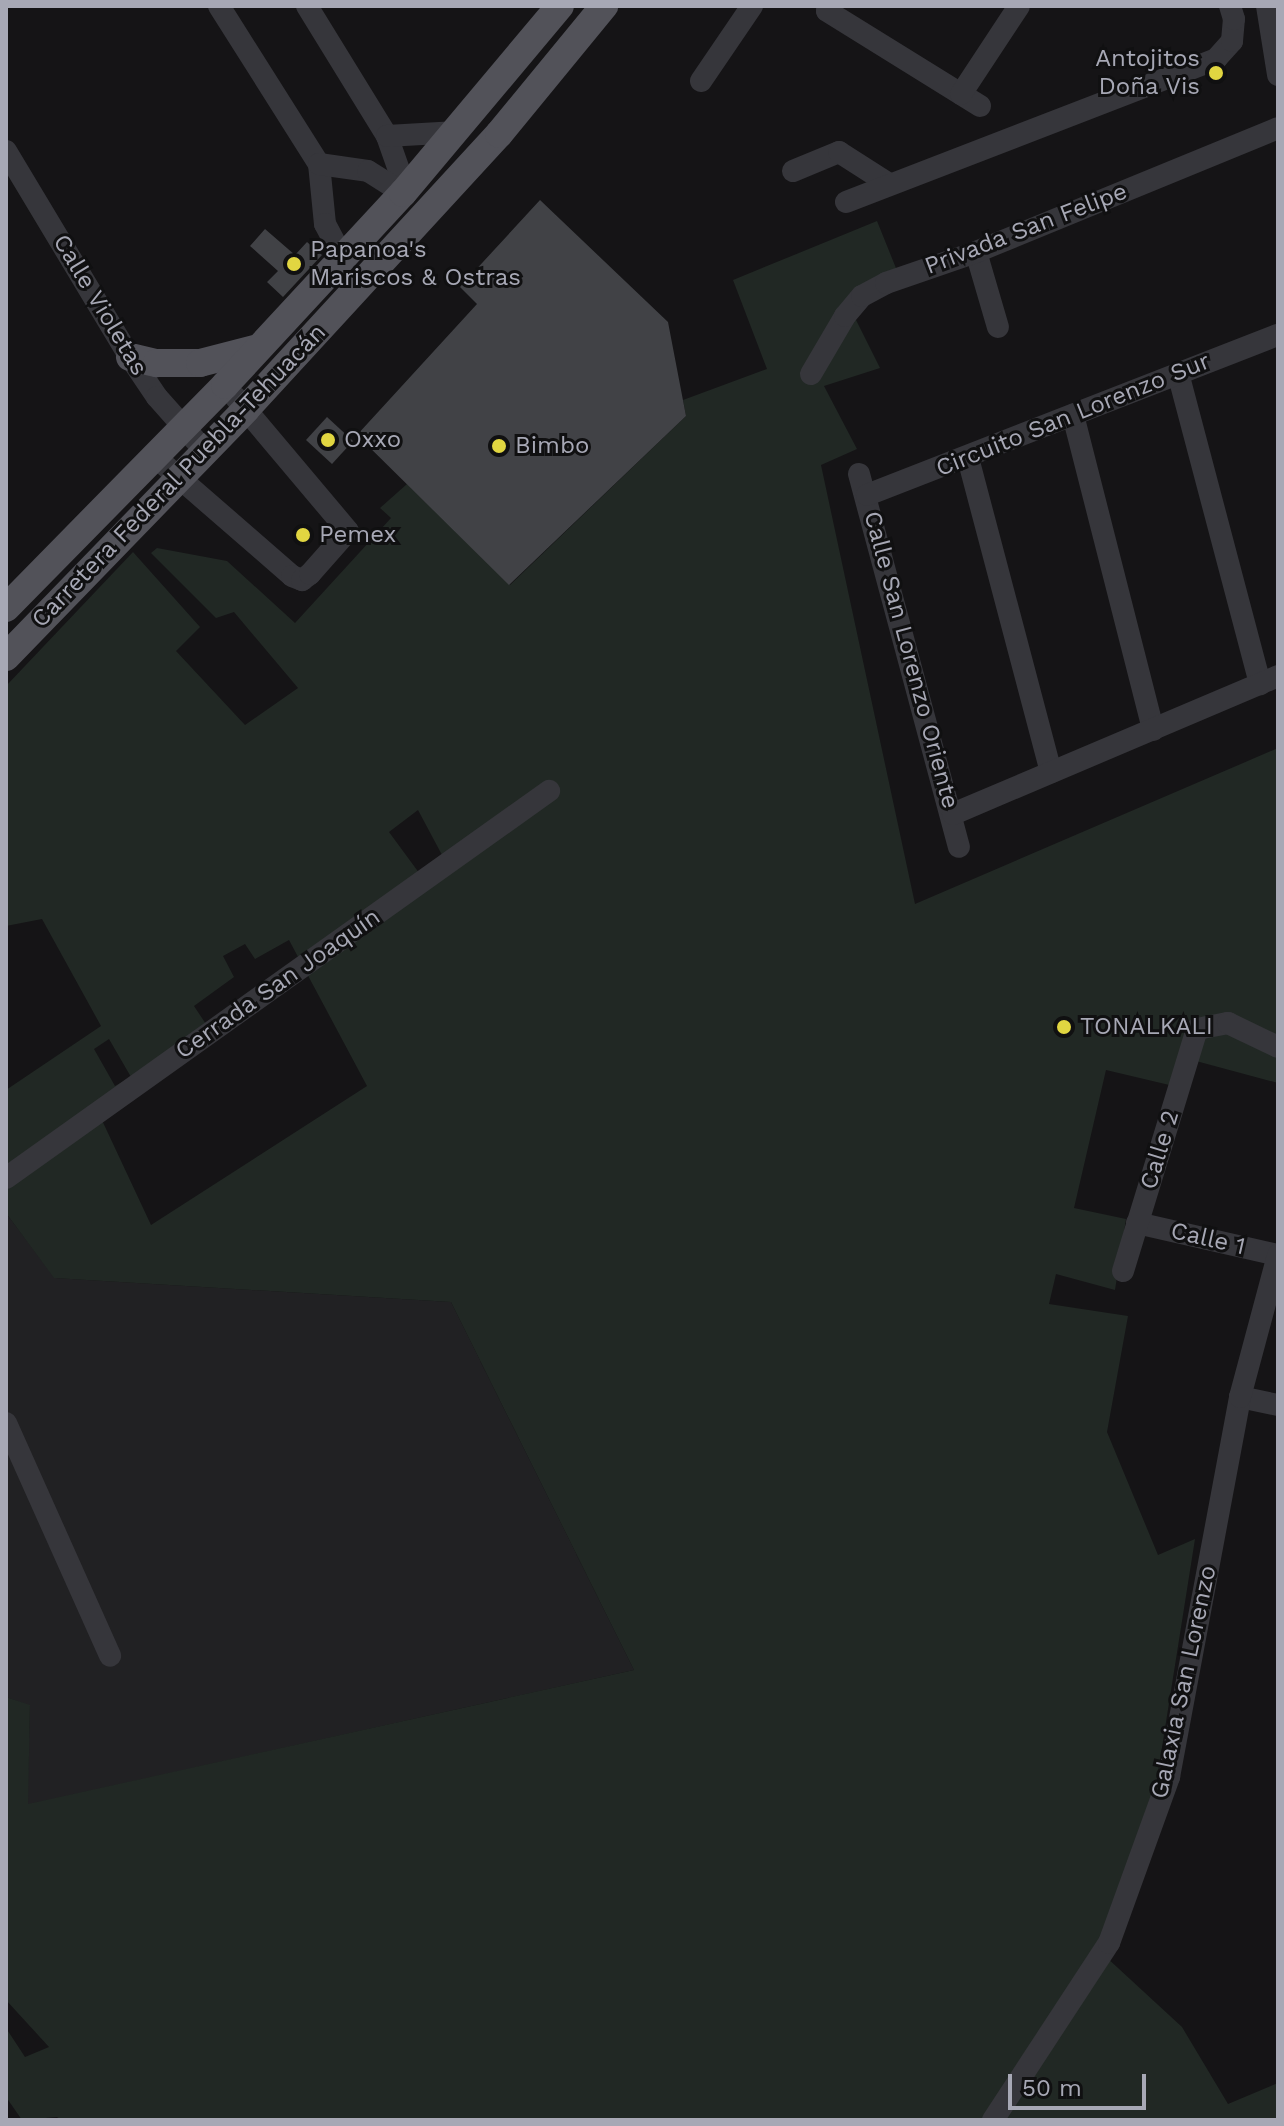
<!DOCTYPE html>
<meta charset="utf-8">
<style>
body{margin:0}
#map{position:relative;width:1284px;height:2126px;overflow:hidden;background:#151416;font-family:"Work Sans",sans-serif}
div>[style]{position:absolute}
.built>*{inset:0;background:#212123}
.green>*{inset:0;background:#212824}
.building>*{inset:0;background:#414246}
.minor>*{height:22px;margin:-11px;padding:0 11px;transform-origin:11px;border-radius:11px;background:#36363b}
.major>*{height:28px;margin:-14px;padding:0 14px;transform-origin:14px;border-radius:14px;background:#525259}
.dots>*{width:22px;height:22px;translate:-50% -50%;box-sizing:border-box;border:4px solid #101011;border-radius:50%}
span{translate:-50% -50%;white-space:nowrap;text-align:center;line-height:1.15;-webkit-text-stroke:6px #101011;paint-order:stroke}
.poi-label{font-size:24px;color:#a7a8b5}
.right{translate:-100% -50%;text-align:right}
.left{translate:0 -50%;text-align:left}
.street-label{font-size:24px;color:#a7a8b5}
.frame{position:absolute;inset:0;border:8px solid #a7a8b5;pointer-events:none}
.scale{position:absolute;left:1008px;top:2074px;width:138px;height:36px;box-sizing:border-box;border:4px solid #a7a8b5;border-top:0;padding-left:10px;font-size:24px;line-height:28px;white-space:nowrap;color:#a7a8b5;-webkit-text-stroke:6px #101011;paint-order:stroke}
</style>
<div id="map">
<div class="built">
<i style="clip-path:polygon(6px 1213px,55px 1278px,451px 1302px,634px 1670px,27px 1805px,30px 1706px,6px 1697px)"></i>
</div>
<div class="green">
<i style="clip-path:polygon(evenodd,877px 221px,902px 283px,851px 310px,880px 368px,824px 386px,857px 449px,821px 465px,915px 904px,1278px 748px,1278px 1083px,1196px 1061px,1182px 1088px,1106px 1070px,1074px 1208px,1126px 1219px,1115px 1290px,1056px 1274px,1049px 1304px,1128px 1316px,1107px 1432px,1158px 1555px,1195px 1539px,1147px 1842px,1101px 1952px,991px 2120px,61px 2120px,57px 2117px,22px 2120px,6px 2097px,6px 2028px,25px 2057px,49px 2047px,6px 2000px,6px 1697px,30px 1705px,28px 1804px,634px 1670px,451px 1302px,54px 1278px,6px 1213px,6px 1090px,101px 1026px,42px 919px,6px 926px,6px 686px,133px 552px,200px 627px,176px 651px,245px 725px,298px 688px,234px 612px,216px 618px,151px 553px,157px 548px,227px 561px,295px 623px,391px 518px,380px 508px,407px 484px,510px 585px,686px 416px,683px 400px,767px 369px,733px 280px,877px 221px,418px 810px,450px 870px,428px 885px,389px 832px,418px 810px,877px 221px,289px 940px,367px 1086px,151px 1225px,100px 1116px,214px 1036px,194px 1006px,234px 977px,223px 956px,245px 944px,255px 959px,289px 940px,877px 221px,109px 1039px,131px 1077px,115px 1086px,94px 1049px,109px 1039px)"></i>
<i style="clip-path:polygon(1105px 1956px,1182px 2027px,1228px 2104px,1278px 2083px,1278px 2120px,1002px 2120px)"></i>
</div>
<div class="building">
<i style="clip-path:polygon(540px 200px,668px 322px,686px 416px,509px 585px,357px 435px,477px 304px,460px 287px)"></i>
<i style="clip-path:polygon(265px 229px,295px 255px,307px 242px,322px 255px,283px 297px,267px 282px,278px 271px,250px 246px)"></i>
<i style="clip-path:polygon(327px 417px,353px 441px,332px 464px,306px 440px)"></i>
</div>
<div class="minor">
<i style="left:219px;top:6px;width:187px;rotate:57.7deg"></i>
<i style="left:319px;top:164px;width:60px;rotate:84.3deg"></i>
<i style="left:325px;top:224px;width:38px;rotate:62deg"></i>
<i style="left:307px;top:6px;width:153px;rotate:58.4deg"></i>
<i style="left:387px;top:136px;width:57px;rotate:70.6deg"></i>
<i style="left:829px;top:6px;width:5px;rotate:112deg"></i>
<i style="left:827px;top:11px;width:180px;rotate:31.8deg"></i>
<i style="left:1267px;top:6px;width:70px;rotate:80.9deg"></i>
<i style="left:701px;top:81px;width:91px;rotate:-55.8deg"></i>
<i style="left:961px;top:94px;width:105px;rotate:-56.6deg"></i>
<i style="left:387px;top:136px;width:70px;rotate:-3.3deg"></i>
<i style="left:6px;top:151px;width:240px;rotate:59deg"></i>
<i style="left:130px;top:357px;width:48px;rotate:56deg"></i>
<i style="left:157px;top:397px;width:72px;rotate:48.4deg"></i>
<i style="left:319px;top:164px;width:49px;rotate:8.1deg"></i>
<i style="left:368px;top:171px;width:41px;rotate:32.2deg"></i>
<i style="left:793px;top:171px;width:50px;rotate:-22.4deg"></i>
<i style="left:839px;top:152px;width:59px;rotate:32.6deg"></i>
<i style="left:846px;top:202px;width:397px;rotate:-21.1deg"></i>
<i style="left:1216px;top:59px;width:24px;rotate:-48deg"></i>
<i style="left:1232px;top:41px;width:22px;rotate:-85deg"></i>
<i style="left:1234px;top:19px;width:14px;rotate:-107deg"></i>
<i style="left:976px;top:252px;width:78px;rotate:73.7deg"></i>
<i style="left:1178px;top:373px;width:322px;rotate:75.2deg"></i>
<i style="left:811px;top:374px;width:67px;rotate:-59.6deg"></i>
<i style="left:845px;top:316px;width:26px;rotate:-50deg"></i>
<i style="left:862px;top:296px;width:27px;rotate:-28deg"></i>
<i style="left:886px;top:283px;width:95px;rotate:-19deg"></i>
<i style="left:976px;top:252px;width:326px;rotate:-22.3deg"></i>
<i style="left:1073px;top:415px;width:325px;rotate:75.7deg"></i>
<i style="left:153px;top:455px;width:184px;rotate:41deg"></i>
<i style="left:292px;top:576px;width:11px;rotate:22deg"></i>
<i style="left:302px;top:580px;width:10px;rotate:-37deg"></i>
<i style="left:310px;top:574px;width:57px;rotate:-48.5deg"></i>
<i style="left:348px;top:531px;width:175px;rotate:-130.1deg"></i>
<i style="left:968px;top:458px;width:325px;rotate:75.2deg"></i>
<i style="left:859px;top:474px;width:386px;rotate:75deg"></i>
<i style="left:867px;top:495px;width:441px;rotate:-21.3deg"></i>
<i style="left:953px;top:814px;width:353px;rotate:-23deg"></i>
<i style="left:6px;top:1178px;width:667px;rotate:-35.48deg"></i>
<i style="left:1137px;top:1223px;width:145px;rotate:12.8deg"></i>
<i style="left:1123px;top:1271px;width:253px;rotate:-73deg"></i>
<i style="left:1197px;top:1029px;width:32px;rotate:-11deg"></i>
<i style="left:1228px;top:1023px;width:55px;rotate:25.6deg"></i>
<i style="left:1240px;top:1397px;width:39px;rotate:12deg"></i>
<i style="left:6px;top:1423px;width:255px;rotate:65.9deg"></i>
<i style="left:993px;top:2120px;width:212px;rotate:-56.8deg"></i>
<i style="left:1109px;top:1943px;width:177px;rotate:-70.1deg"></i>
<i style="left:1169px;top:1777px;width:387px;rotate:-79.4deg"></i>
<i style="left:1240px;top:1397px;width:147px;rotate:-75deg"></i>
</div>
<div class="major">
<i style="left:130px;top:357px;width:28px;rotate:13deg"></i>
<i style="left:157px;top:363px;width:43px"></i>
<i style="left:200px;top:363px;width:60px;rotate:-14.5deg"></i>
<i style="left:6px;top:608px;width:313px;rotate:-45.5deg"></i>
<i style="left:225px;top:385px;width:262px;rotate:-47.2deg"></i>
<i style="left:403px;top:193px;width:244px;rotate:-50deg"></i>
<i style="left:6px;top:657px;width:345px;rotate:-45.9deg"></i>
<i style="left:246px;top:409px;width:374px;rotate:-47.4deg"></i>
<i style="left:499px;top:134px;width:166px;rotate:-50.6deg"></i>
</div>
<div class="dots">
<i style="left:1216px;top:73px;background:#e1d641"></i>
<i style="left:294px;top:264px;background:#e1d641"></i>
<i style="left:328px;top:440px;background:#e1d641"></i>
<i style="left:499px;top:446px;background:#e1d641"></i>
<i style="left:303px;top:535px;background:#e1d641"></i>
<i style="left:1064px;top:1027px;background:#e1d641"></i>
</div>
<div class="poi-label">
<span class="right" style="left:1200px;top:73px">Antojitos<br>Doña Vis</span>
<span class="left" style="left:310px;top:264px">Papanoa's<br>Mariscos &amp; Ostras</span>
<span class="left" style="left:344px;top:440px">Oxxo</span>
<span class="left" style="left:515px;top:446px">Bimbo</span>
<span class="left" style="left:319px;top:535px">Pemex</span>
<span class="left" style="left:1080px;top:1027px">TONALKALI</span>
</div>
<div class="street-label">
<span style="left:1026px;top:229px;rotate:-21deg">Privada San Felipe</span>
<span style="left:100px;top:305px;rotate:59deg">Calle Violetas</span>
<span style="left:1073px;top:415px;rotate:-22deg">Circuito San Lorenzo Sur</span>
<span style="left:179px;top:476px;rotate:-46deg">Carretera Federal Puebla-Tehuacán</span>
<span style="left:911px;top:660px;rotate:75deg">Calle San Lorenzo Oriente</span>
<span style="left:278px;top:984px;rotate:-35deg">Cerrada San Joaquín</span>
<span style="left:1160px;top:1150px;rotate:-73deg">Calle 2</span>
<span style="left:1208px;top:1239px;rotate:13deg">Calle 1</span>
<span style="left:1184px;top:1682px;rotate:-78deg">Galaxia San Lorenzo</span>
</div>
<div class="frame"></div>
<div class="scale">50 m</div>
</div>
